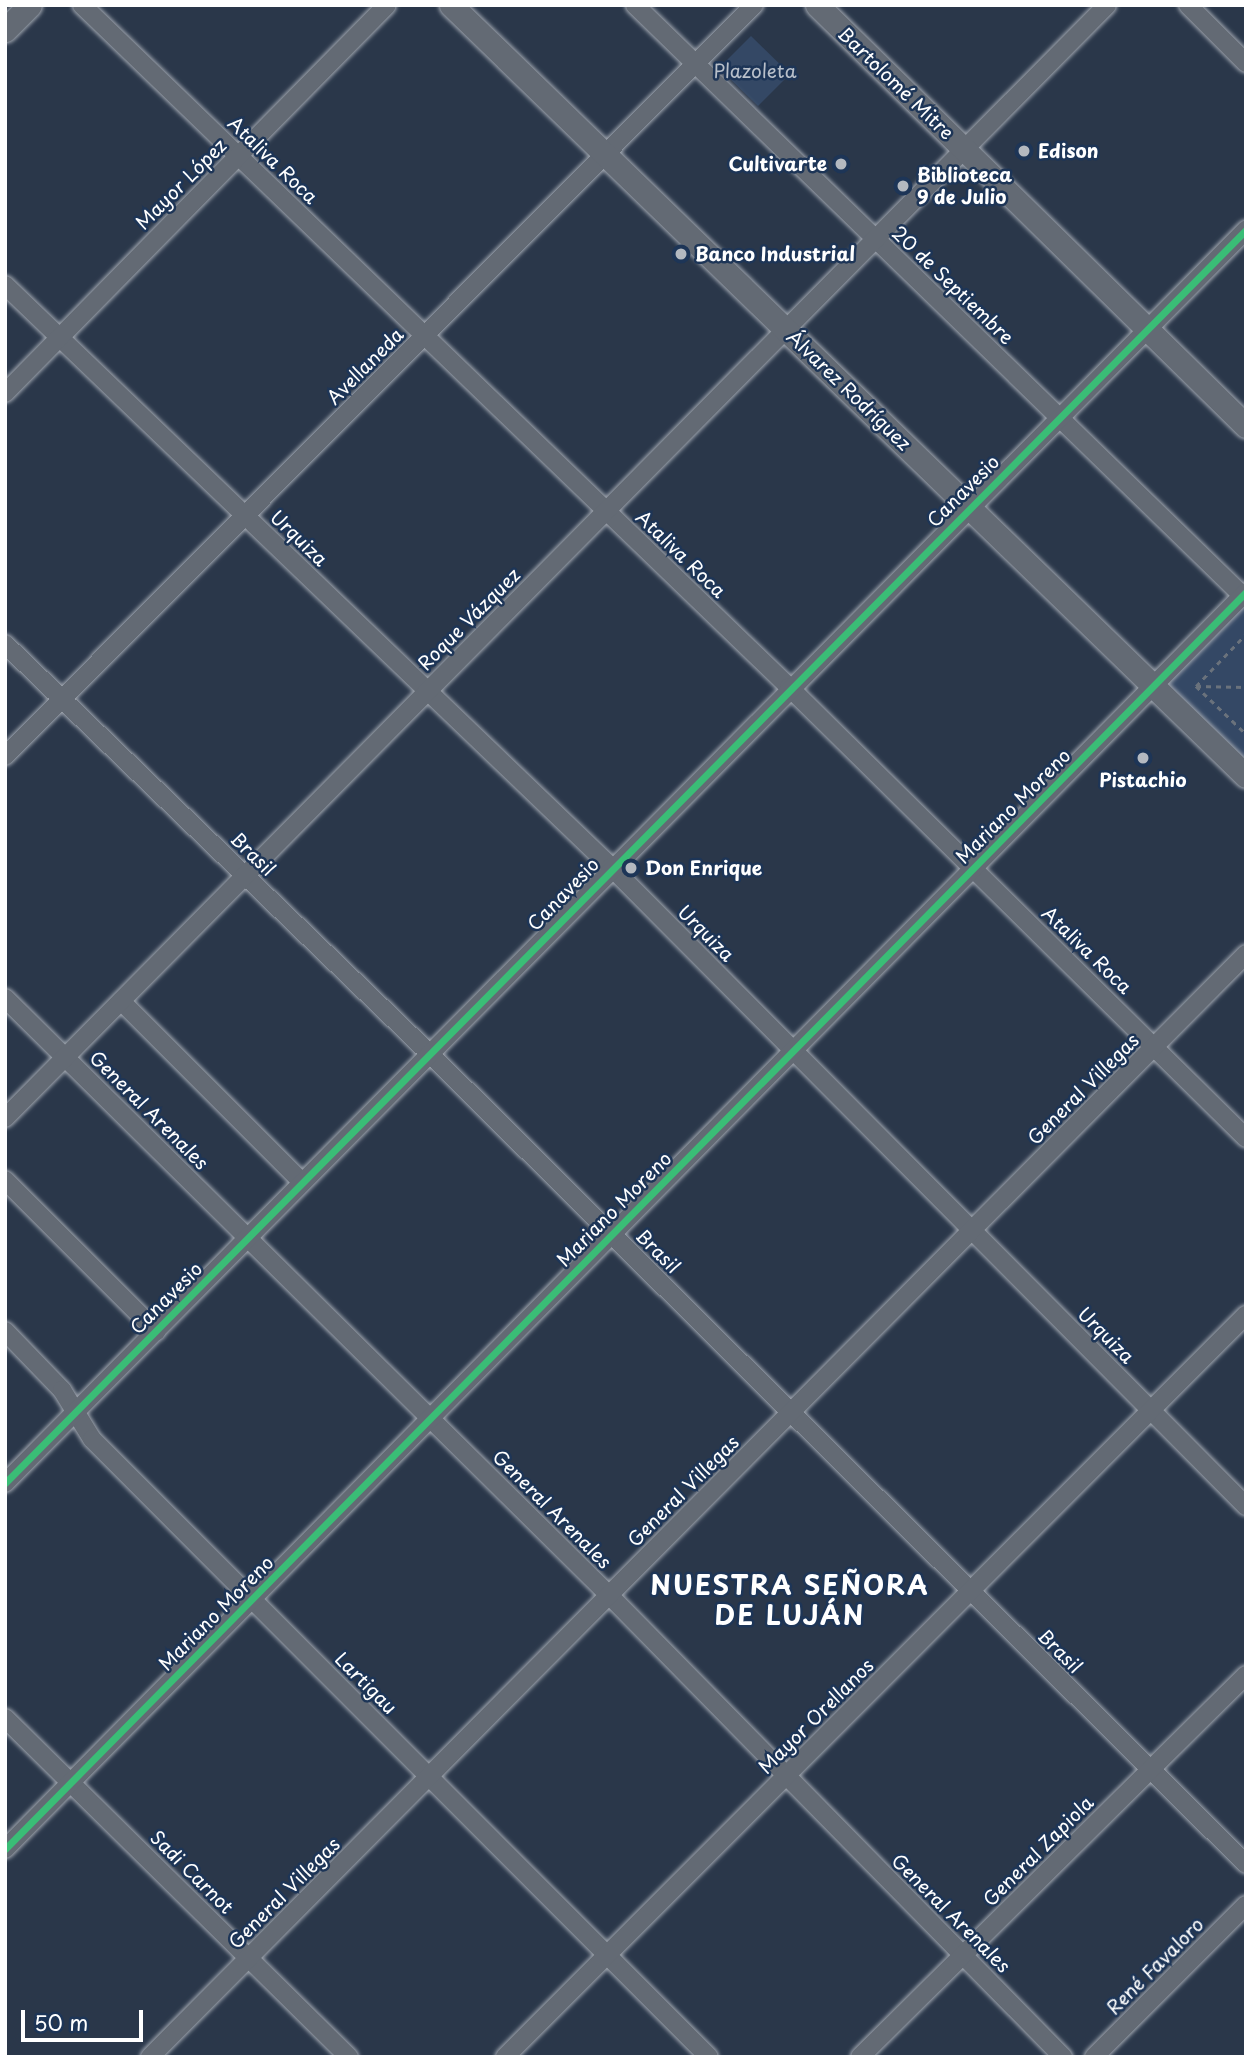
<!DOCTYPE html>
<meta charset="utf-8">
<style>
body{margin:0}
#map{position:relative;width:1251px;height:2062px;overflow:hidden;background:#2a374a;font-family:"Playpen Sans",sans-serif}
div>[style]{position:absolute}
.green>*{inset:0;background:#344865}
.path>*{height:2.5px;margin-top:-1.25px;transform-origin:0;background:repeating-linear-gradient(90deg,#6a727c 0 5px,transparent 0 10px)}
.roads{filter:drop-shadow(0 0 2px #9fa5ae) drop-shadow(0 0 2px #9fa5ae)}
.minor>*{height:18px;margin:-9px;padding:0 9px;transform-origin:9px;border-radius:9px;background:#636a74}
.major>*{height:23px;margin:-11.5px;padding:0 11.5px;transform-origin:11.5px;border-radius:11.5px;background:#636a74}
.cycleway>*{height:7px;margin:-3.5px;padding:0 3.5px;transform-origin:3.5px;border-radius:3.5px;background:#3abd76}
.dots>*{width:19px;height:19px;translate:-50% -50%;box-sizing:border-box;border:4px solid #1d3557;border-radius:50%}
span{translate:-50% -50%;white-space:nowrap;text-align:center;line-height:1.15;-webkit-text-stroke:5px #1d3557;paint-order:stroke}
.park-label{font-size:19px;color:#b9c0ca}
.street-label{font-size:19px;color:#fff}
.poi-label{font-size:19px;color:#fff;font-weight:700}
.left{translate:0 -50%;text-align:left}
.right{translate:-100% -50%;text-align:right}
.district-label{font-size:26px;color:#fff;font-weight:700;letter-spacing:2px}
.frame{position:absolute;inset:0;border:7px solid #fff;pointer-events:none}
.scale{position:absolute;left:21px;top:2010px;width:122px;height:32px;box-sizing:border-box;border:4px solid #fff;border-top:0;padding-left:9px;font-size:21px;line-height:24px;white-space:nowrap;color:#fff;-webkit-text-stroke:5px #1d3557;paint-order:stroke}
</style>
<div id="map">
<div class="green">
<i style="clip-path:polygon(751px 36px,790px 74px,758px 106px,719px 68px)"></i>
<i style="clip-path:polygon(1246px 604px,1246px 764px,1165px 686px)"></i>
</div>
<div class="path">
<i style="left:1196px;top:686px;width:72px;rotate:-46.1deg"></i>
<i style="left:1196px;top:686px;width:69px;rotate:43.8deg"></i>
<i style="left:1196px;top:686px;width:50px;rotate:1.1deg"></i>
</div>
<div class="roads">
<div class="minor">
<i style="left:82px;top:5px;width:982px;rotate:43.97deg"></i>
<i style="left:789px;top:687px;width:642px;rotate:44.62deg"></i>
<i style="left:635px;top:5px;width:846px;rotate:44.19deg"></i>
<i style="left:1188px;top:5px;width:82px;rotate:45deg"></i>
<i style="left:5px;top:285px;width:840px;rotate:43.84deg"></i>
<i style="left:611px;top:867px;width:901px;rotate:45.18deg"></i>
<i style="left:5px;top:393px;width:544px;rotate:-45.45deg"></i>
<i style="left:5px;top:644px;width:589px;rotate:43.97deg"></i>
<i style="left:429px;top:1053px;width:1151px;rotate:44.79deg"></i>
<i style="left:5px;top:756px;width:1061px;rotate:-45.08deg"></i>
<i style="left:5px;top:998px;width:849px;rotate:44.67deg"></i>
<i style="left:609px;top:1595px;width:648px;rotate:45.5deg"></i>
<i style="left:121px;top:1001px;width:256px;rotate:45deg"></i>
<i style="left:5px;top:1118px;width:1566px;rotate:-45.28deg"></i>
<i style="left:5px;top:1180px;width:214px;rotate:45deg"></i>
<i style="left:5px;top:1331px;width:82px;rotate:46deg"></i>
<i style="left:62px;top:1390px;width:57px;rotate:58.5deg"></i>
<i style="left:92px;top:1439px;width:873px;rotate:45.05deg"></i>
<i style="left:5px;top:1483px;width:1764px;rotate:-45.28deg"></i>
<i style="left:5px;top:1718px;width:483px;rotate:44.6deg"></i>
<i style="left:5px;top:1849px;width:1766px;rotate:-45.37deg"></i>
<i style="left:150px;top:2057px;width:1555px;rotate:-45.18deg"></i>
<i style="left:505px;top:2057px;width:1049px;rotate:-45.04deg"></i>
<i style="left:860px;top:2057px;width:543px;rotate:-44.7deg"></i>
<i style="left:1094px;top:2057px;width:215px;rotate:-45deg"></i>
</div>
<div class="major">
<i style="left:451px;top:5px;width:1107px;rotate:44.12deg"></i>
<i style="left:817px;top:5px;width:601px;rotate:44.46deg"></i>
<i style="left:5px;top:30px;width:35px;rotate:-45deg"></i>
</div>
</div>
<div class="cycleway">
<i style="left:5px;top:1483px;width:1764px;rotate:-45.28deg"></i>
<i style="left:5px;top:1849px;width:1766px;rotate:-45.37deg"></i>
</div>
<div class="dots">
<i style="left:1024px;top:151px;background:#b4b9c0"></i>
<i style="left:841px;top:164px;background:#b4b9c0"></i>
<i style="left:903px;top:186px;background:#b4b9c0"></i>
<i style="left:681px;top:254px;background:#b4b9c0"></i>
<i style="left:1143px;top:758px;background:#b4b9c0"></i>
<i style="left:631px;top:868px;background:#b4b9c0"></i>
</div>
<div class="park-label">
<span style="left:755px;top:71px">Plazoleta</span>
</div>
<div class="street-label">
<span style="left:896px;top:83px;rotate:44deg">Bartolomé Mitre</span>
<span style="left:273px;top:160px;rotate:44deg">Ataliva Roca</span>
<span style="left:181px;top:184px;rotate:-45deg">Mayor López</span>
<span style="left:953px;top:285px;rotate:44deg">20 de Septiembre</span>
<span style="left:365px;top:366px;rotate:-45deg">Avellaneda</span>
<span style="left:849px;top:390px;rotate:44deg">Álvarez Rodríguez</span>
<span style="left:963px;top:491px;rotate:-45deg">Canavesio</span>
<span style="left:299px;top:538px;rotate:44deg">Urquiza</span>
<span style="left:681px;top:554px;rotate:44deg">Ataliva Roca</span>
<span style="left:469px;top:619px;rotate:-45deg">Roque Vázquez</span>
<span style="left:1013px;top:806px;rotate:-45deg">Mariano Moreno</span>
<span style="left:253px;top:854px;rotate:44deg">Brasil</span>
<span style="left:563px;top:894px;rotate:-46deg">Canavesio</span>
<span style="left:706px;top:933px;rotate:45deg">Urquiza</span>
<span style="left:1087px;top:950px;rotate:44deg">Ataliva Roca</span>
<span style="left:1083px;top:1089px;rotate:-45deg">General Villegas</span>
<span style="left:149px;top:1110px;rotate:45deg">General Arenales</span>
<span style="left:614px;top:1209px;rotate:-45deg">Mariano Moreno</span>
<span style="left:658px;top:1251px;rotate:45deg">Brasil</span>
<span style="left:166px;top:1298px;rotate:-45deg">Canavesio</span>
<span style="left:1106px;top:1335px;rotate:45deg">Urquiza</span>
<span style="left:683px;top:1491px;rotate:-45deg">General Villegas</span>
<span style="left:552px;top:1509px;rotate:45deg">General Arenales</span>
<span style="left:216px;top:1613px;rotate:-45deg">Mariano Moreno</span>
<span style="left:1060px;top:1651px;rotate:45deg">Brasil</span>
<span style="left:366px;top:1683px;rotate:45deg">Lartigau</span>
<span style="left:816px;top:1716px;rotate:-45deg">Mayor Orellanos</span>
<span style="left:1038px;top:1851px;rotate:-45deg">General Zapiola</span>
<span style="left:192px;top:1872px;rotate:45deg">Sadi Carnot</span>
<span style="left:284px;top:1893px;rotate:-45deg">General Villegas</span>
<span style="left:951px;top:1913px;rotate:45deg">General Arenales</span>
<span style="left:1155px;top:1966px;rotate:-45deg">René Favaloro</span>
</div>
<div class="poi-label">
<span class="left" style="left:1038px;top:151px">Edison</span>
<span class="right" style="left:827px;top:164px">Cultivarte</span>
<span class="left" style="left:917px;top:186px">Biblioteca<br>9 de Julio</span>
<span class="left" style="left:695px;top:254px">Banco Industrial</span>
<span style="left:1143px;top:780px">Pistachio</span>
<span class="left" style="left:645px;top:868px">Don Enrique</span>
</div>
<div class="district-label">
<span style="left:790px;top:1600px">NUESTRA SEÑORA<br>DE LUJÁN</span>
</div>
<div class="frame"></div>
<div class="scale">50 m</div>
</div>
